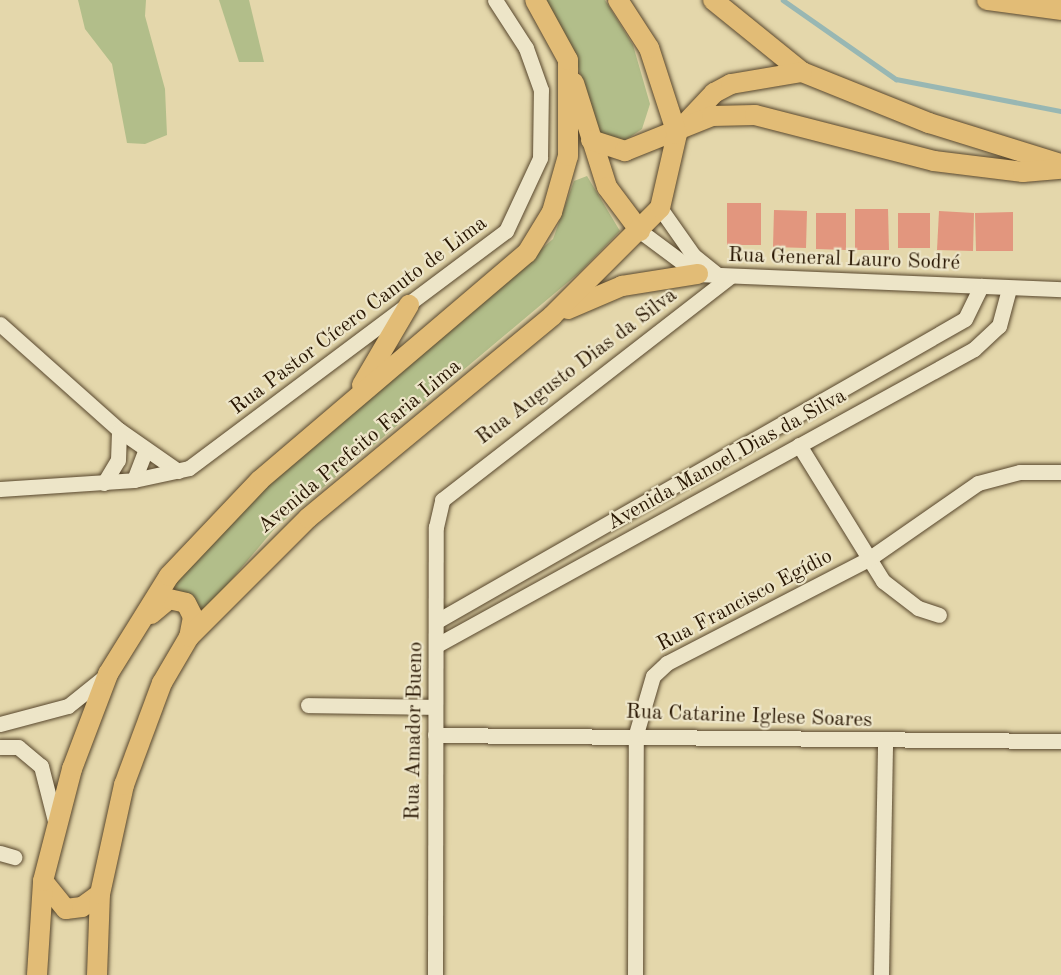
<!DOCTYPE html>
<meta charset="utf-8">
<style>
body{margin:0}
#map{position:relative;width:1061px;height:975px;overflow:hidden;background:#e4d7ab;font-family:"Old Standard TT",serif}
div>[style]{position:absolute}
.green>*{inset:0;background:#b2be8a}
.stream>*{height:4.5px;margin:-2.25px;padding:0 2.25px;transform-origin:2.25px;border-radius:2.25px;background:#98b7b3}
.building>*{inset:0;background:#e2967e}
.roads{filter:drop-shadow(0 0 2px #57462c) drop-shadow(0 0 2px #57462c)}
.minor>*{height:15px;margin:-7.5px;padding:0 7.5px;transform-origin:7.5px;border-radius:7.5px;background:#ede5c8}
.major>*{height:20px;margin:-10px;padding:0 10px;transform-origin:10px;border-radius:10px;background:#e2bc76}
span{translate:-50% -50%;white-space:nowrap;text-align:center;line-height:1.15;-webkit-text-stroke:4.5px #ede5c8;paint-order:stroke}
.street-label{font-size:21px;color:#281602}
</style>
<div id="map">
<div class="green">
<i style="clip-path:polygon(78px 0,146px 0,145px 16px,165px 89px,167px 135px,145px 144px,127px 143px,112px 64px,85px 29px)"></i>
<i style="clip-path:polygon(219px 0,249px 0,264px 62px,239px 62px)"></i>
<i style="clip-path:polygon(545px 0,605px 0,633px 45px,650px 104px,642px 129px,624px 141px,601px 137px,571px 45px)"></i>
<i style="clip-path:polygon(587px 176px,620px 231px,580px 272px,275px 528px,200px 617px,169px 583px,219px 527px,553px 239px,574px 181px)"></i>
</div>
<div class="stream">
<i style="left:783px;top:0;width:138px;rotate:35deg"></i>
<i style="left:896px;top:79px;width:168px;rotate:11deg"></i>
</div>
<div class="building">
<i style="clip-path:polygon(727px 203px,761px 203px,761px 245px,727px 245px)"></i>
<i style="clip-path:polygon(855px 209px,888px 209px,889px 250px,855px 250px)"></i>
<i style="clip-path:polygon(774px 210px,807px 211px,806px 248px,773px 247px)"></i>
<i style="clip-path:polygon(939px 211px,974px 213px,973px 251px,937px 250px)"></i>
<i style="clip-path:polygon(1013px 212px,1013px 251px,976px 251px,975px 213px)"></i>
<i style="clip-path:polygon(816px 213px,846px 213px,846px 250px,816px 249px)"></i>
<i style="clip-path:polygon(898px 213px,930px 213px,930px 248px,898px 248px)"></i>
</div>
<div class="roads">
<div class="minor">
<i style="left:660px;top:208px;width:57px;rotate:54.9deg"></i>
<i style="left:693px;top:255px;width:32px;rotate:39deg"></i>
<i style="left:640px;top:231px;width:72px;rotate:36.6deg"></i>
<i style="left:698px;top:274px;width:363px;rotate:2.4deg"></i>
<i style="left:0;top:324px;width:159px;rotate:41.7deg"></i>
<i style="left:119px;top:430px;width:72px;rotate:34.8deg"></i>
<i style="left:799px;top:445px;width:160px;rotate:58.3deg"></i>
<i style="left:883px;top:581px;width:44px;rotate:37.6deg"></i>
<i style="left:918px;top:608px;width:22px;rotate:18deg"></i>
<i style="left:134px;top:480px;width:33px;rotate:-69deg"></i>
<i style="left:104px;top:483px;width:27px;rotate:-59deg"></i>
<i style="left:118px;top:460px;width:30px;rotate:-88deg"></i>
<i style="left:0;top:489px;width:134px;rotate:-3.8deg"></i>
<i style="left:134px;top:480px;width:56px;rotate:-12.3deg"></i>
<i style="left:189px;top:468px;width:396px;rotate:-36.8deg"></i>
<i style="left:506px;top:231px;width:81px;rotate:-65deg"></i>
<i style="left:540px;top:158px;width:68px;rotate:-89.2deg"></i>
<i style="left:541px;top:90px;width:45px;rotate:-109.7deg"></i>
<i style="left:526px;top:48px;width:57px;rotate:-122.9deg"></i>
<i style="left:437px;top:621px;width:608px;rotate:-29.77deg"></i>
<i style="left:965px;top:319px;width:37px;rotate:-64deg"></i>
<i style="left:437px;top:645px;width:613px;rotate:-28.86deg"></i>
<i style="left:974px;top:349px;width:34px;rotate:-43deg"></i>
<i style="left:999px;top:326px;width:39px;rotate:-75deg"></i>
<i style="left:308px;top:705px;width:127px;rotate:0.9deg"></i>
<i style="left:0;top:724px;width:70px;rotate:-14.8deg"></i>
<i style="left:68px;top:706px;width:51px;rotate:-38.7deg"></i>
<i style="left:435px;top:735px;width:626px;rotate:0.55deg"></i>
<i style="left:0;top:747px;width:18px"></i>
<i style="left:18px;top:747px;width:30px;rotate:40deg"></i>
<i style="left:41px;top:766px;width:57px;rotate:75.7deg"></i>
<i style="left:0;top:853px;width:15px;rotate:16deg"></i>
<i style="left:435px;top:975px;width:448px;rotate:-89.9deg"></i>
<i style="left:436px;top:527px;width:28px;rotate:-77deg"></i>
<i style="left:442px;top:500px;width:364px;rotate:-37.8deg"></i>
<i style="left:635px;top:975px;width:241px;rotate:-89.8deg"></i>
<i style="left:636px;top:734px;width:60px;rotate:-73.7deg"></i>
<i style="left:653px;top:676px;width:19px;rotate:-43deg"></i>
<i style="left:667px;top:663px;width:229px;rotate:-27.3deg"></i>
<i style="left:870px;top:558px;width:131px;rotate:-34.8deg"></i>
<i style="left:978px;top:483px;width:43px;rotate:-14.7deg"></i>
<i style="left:1020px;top:472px;width:41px"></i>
<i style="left:881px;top:975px;width:234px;rotate:-89deg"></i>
</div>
<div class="major">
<i style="left:713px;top:0;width:114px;rotate:39deg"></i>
<i style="left:802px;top:72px;width:137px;rotate:21.9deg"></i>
<i style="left:929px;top:123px;width:138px;rotate:17.3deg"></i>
<i style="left:987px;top:0;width:75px;rotate:7.7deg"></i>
<i style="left:574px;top:83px;width:109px;rotate:72.4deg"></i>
<i style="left:607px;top:187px;width:55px;rotate:53.1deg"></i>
<i style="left:682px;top:127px;width:47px;rotate:-46.7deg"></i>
<i style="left:714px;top:93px;width:19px;rotate:-28deg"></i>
<i style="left:731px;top:84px;width:72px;rotate:-9.6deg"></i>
<i style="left:591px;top:140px;width:36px;rotate:18deg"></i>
<i style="left:625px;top:151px;width:94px;rotate:-21.9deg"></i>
<i style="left:712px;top:116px;width:43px;rotate:-1.3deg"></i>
<i style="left:755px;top:115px;width:185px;rotate:14.4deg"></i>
<i style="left:934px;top:161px;width:90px;rotate:7deg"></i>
<i style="left:1023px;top:172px;width:38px;rotate:-5deg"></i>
<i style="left:568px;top:309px;width:59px;rotate:-23.1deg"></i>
<i style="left:622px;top:286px;width:77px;rotate:-9deg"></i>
<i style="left:362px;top:385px;width:93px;rotate:-59.6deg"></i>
<i style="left:151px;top:614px;width:23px;rotate:-40deg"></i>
<i style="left:169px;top:599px;width:17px;rotate:13deg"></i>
<i style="left:186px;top:603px;width:16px;rotate:63deg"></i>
<i style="left:193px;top:617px;width:20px;rotate:101deg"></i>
<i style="left:43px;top:881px;width:36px;rotate:51deg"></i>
<i style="left:66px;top:909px;width:16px;rotate:-7deg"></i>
<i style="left:82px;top:907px;width:22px;rotate:-36deg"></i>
<i style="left:37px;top:975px;width:94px;rotate:-86.3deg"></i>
<i style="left:43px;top:881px;width:116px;rotate:-75.5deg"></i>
<i style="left:72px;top:769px;width:102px;rotate:-69.2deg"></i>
<i style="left:108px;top:674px;width:115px;rotate:-58.1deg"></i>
<i style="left:169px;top:576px;width:132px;rotate:-46.5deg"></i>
<i style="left:260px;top:480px;width:350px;rotate:-40.4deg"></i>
<i style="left:527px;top:253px;width:48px;rotate:-58.6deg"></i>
<i style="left:552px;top:212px;width:58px;rotate:-74.1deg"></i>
<i style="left:568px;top:156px;width:96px;rotate:-90deg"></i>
<i style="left:568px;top:60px;width:68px;rotate:-118.8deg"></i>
<i style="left:97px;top:975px;width:81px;rotate:-87.9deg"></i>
<i style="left:100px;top:894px;width:112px;rotate:-77.6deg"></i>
<i style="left:124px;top:785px;width:109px;rotate:-69.6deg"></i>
<i style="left:162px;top:683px;width:53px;rotate:-59.6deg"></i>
<i style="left:189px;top:637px;width:168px;rotate:-45deg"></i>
<i style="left:308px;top:518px;width:317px;rotate:-39.6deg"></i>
<i style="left:552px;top:316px;width:153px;rotate:-45deg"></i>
<i style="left:660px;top:208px;width:76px;rotate:-77.1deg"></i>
<i style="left:677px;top:134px;width:90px;rotate:-108deg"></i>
<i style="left:649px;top:48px;width:57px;rotate:-122.9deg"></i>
</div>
</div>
<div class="street-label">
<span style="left:844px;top:260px;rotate:2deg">Rua General Lauro Sodré</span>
<span style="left:359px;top:316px;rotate:-37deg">Rua Pastor Cícero Canuto de Lima</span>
<span style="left:577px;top:367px;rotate:-37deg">Rua Augusto Dias da Silva</span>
<span style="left:360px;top:447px;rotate:-40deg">Avenida Prefeito Faria Lima</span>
<span style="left:727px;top:460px;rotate:-29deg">Avenida Manoel Dias da Silva</span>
<span style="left:745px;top:601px;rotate:-28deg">Rua Francisco Egídio</span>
<span style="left:749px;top:717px;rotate:2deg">Rua Catarine Iglese Soares</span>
<span style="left:415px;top:731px;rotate:-89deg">Rua Amador Bueno</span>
</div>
</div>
